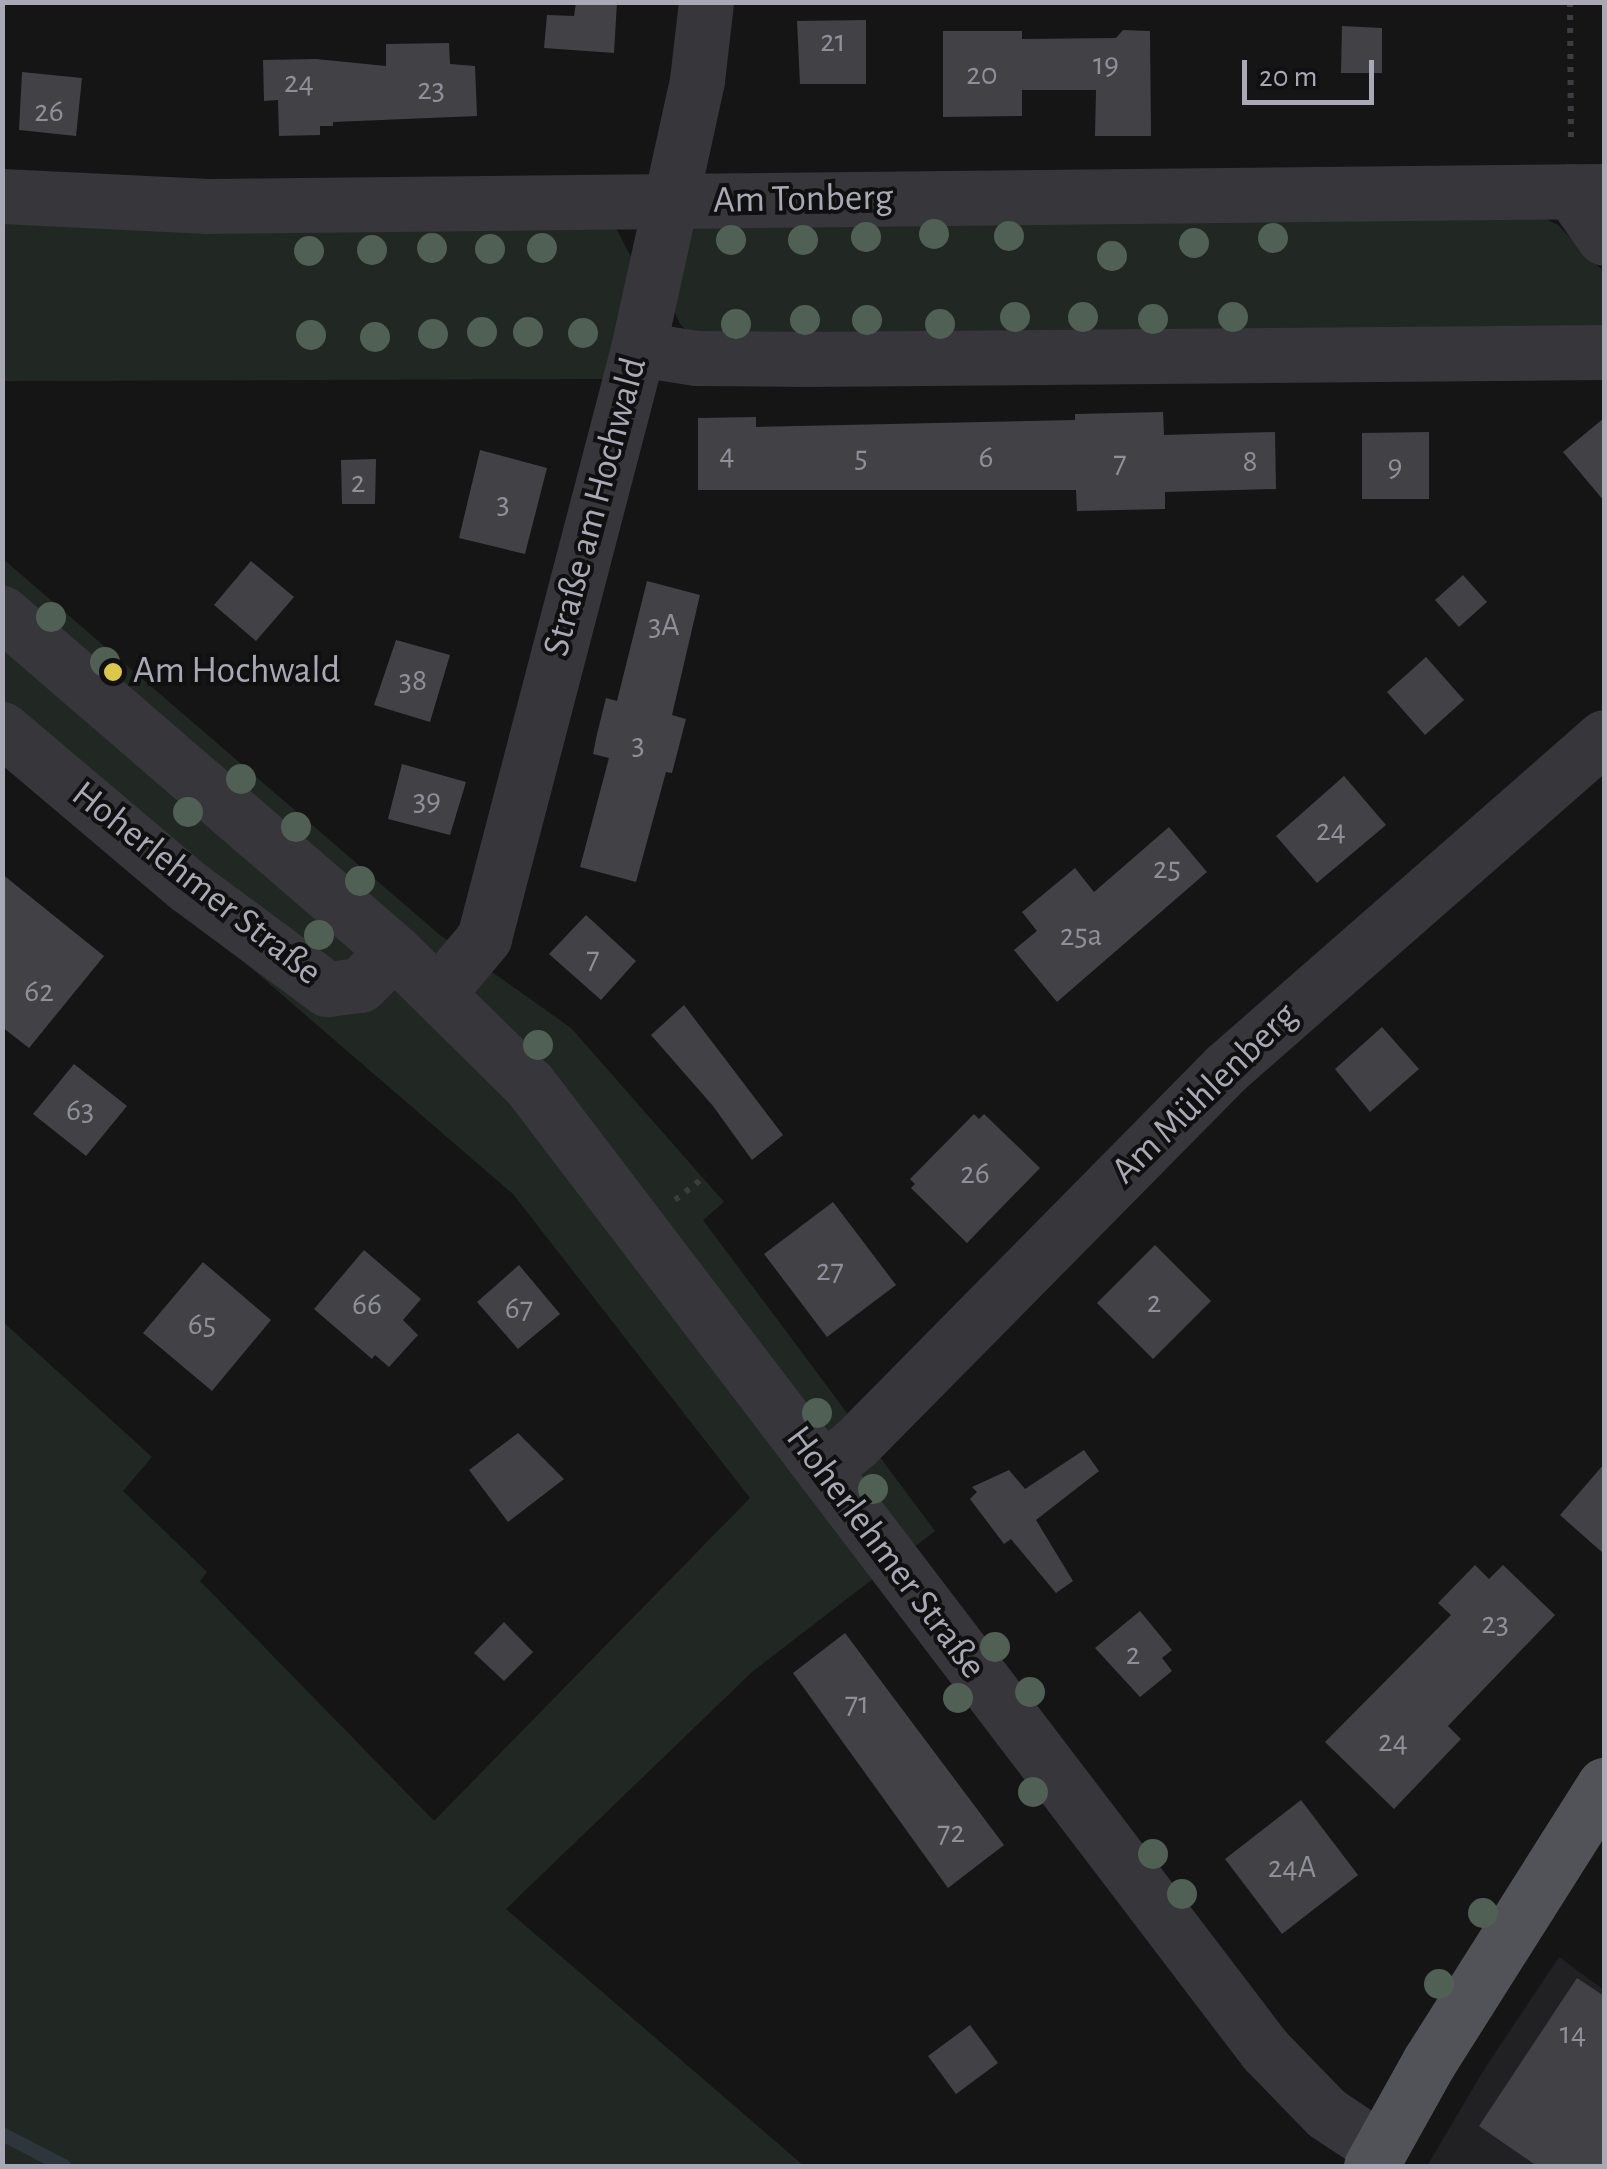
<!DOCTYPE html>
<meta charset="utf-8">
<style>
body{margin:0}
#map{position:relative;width:1607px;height:2169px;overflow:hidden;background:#151516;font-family:"Alegreya Sans",sans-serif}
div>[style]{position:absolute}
.built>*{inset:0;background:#212123}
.green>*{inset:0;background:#212823}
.stream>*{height:14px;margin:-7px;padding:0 7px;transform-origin:7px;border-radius:7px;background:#2f353d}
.building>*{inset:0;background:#424246}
.path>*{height:6px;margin-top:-3px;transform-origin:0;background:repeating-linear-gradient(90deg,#3c3d41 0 5px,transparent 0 13px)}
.minor>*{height:55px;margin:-27.5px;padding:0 27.5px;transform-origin:27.5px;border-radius:27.5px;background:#36363b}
.major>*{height:55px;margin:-27.5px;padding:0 27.5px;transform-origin:27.5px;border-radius:27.5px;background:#525359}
.trees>*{width:30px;height:30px;margin:-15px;border-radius:50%;background:#506055}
.dots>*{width:28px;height:28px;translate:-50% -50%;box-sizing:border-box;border:5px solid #101011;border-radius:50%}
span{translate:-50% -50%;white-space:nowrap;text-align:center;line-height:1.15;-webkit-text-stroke:8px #101011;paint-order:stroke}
.number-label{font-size:32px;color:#8e8f99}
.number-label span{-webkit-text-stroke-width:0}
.street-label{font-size:38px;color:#a8a9b5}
.poi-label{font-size:38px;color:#a8a9b5}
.left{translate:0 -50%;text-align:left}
.frame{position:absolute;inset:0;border:5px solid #a8a9b5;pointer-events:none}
.scale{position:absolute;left:1242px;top:60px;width:132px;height:45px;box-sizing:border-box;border:5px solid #a8a9b5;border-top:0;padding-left:12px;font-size:30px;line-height:35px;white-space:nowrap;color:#a8a9b5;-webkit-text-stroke:8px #101011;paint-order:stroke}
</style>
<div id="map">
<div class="built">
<i style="clip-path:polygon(1559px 1957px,1604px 1990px,1604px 2166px,1427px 2166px,1485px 2068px)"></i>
</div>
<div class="green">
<i style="clip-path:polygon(1534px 213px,1558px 225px,1604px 272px,1604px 340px,699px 343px,680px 324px,671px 304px,692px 224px)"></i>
<i style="clip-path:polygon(3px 215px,587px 221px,617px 230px,632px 259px,605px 379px,3px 381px)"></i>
<i style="clip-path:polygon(3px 559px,440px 935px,571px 1028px,724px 1202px,703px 1220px,935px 1531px,752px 1672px,506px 1909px,804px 2166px,3px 2166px,2px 1321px,152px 1457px,123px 1491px,207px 1572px,200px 1581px,434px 1821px,750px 1498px,513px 1194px,3px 754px)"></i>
</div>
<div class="stream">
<i style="left:2px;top:2134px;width:70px;rotate:27.3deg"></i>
</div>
<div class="building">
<i style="clip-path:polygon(576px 2px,617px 2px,614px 53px,544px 48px,547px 15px,574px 16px)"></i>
<i style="clip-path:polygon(866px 20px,866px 84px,800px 84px,797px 21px)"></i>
<i style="clip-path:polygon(1342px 26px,1382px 28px,1382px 73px,1341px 73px)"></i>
<i style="clip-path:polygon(1123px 30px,1150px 31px,1151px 136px,1095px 136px,1096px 90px,1022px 90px,1022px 116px,943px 117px,943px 31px,1022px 31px,1022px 39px,1116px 38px)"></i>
<i style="clip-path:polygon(449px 43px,450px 64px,475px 66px,477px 116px,333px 122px,333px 126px,320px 126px,320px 135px,279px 136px,278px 100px,264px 101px,263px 60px,316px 59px,386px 66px,386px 44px)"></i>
<i style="clip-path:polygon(22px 72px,82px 78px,76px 136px,19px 130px)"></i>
<i style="clip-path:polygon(1163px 412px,1164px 435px,1275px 432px,1276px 489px,1165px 492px,1165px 509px,1077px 511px,1076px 490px,698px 490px,698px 418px,756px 417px,756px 427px,1075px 420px,1075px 414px)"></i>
<i style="clip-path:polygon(1604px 418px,1604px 501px,1563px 452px)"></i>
<i style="clip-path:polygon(1429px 432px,1429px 499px,1362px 499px,1362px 433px)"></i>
<i style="clip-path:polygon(480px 450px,547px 468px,525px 554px,459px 538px)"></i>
<i style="clip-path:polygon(376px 459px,375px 504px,342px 504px,341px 460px)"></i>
<i style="clip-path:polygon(251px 561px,294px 597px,256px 641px,214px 605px)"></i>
<i style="clip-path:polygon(1463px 575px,1487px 602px,1459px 627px,1435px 600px)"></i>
<i style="clip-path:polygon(647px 581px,700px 595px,672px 715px,686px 719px,672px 773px,666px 772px,636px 882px,580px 867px,609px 758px,593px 754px,597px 734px,606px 698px,617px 701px)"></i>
<i style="clip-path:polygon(396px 640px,450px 655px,430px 722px,374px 705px)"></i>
<i style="clip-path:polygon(1426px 657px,1464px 700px,1425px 735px,1387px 692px)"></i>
<i style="clip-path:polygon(402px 764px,466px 782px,450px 835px,388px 819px)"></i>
<i style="clip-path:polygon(1344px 776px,1386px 825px,1317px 883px,1276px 836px)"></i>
<i style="clip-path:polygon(1169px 827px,1207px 872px,1057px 1002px,1014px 950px,1037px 931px,1022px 912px,1075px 868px,1094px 892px)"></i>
<i style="clip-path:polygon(2px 874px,104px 956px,29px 1048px,2px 1027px)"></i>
<i style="clip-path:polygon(586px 915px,636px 961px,601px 1000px,549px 954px)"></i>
<i style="clip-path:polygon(684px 1005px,783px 1135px,752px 1160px,713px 1106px,651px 1035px)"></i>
<i style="clip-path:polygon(1382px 1027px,1419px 1069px,1370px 1112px,1335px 1069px)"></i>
<i style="clip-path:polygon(74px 1064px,127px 1106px,86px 1156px,33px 1114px)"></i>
<i style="clip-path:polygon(974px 1114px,979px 1119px,984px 1114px,1040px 1168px,967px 1243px,911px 1188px,915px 1184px,910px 1179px)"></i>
<i style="clip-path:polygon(833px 1202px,896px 1285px,827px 1337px,764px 1254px)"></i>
<i style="clip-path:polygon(1155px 1245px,1211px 1301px,1153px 1359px,1097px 1303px)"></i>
<i style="clip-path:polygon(364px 1250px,421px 1299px,403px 1320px,418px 1335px,389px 1367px,375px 1355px,372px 1359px,314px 1309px)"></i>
<i style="clip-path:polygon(203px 1262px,271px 1320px,212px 1391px,143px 1333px)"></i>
<i style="clip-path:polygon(519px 1265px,560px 1314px,518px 1349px,477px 1302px)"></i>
<i style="clip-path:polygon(518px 1433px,564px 1479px,508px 1522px,469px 1470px)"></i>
<i style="clip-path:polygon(1084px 1450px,1099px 1471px,1036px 1520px,1073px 1581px,1056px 1593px,1011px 1539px,1004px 1544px,970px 1499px,977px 1492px,972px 1487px,1009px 1470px,1025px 1489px)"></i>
<i style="clip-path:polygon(1604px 1464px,1604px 1554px,1560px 1515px)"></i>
<i style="clip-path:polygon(1475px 1565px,1489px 1579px,1503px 1565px,1555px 1615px,1448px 1726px,1461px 1739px,1394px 1809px,1325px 1742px,1451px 1615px,1438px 1603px)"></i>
<i style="clip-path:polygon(1140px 1611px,1172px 1650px,1162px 1658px,1172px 1671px,1140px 1697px,1095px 1648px)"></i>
<i style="clip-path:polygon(504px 1622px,533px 1652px,504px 1681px,474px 1653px)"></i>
<i style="clip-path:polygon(845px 1633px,1004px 1845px,948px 1888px,793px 1673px)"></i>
<i style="clip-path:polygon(1301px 1800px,1358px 1875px,1282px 1934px,1225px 1859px)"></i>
<i style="clip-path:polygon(1577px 1978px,1604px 1996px,1604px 2166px,1537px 2166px,1479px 2126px)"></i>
<i style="clip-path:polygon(970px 2025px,998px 2063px,956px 2094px,928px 2056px)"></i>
</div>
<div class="path">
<i style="left:1570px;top:2px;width:143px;rotate:89.6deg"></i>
<i style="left:675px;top:1200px;width:39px;rotate:-38deg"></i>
</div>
<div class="minor">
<i style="left:1571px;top:191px;width:57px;rotate:54.9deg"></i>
<i style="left:2px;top:196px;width:206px;rotate:2.8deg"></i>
<i style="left:208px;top:206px;width:1396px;rotate:-0.62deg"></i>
<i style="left:638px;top:349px;width:59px;rotate:8.8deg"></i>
<i style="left:696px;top:358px;width:110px;rotate:0.5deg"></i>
<i style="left:806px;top:359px;width:798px;rotate:-0.5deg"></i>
<i style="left:2px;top:613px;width:518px;rotate:40.77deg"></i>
<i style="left:394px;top:951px;width:190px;rotate:44.6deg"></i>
<i style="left:529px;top:1084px;width:1214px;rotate:52.7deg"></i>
<i style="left:1265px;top:2050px;width:88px;rotate:45.9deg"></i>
<i style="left:1326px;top:2113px;width:65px;rotate:33.7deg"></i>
<i style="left:2px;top:729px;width:245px;rotate:40.2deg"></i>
<i style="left:189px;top:887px;width:172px;rotate:36.5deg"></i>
<i style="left:327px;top:989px;width:33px;rotate:-7deg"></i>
<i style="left:360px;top:985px;width:48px;rotate:-45deg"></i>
<i style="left:438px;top:993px;width:72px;rotate:-50.1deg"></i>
<i style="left:484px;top:938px;width:609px;rotate:-75.35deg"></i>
<i style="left:638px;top:349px;width:275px;rotate:-77.6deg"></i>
<i style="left:697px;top:80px;width:79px;rotate:-83.4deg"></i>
<i style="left:823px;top:1470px;width:43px;rotate:-39.3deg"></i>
<i style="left:856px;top:1443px;width:527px;rotate:-45.38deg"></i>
<i style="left:1226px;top:1068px;width:502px;rotate:-41.21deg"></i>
</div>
<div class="major">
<i style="left:1371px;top:2166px;width:119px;rotate:-60.9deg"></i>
<i style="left:1429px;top:2062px;width:328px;rotate:-57.7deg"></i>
</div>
<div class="trees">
<i style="left:934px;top:234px"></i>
<i style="left:1009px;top:236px"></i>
<i style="left:866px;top:237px"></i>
<i style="left:1273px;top:238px"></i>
<i style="left:731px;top:240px"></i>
<i style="left:803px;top:240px"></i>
<i style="left:1194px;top:243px"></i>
<i style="left:432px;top:248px"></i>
<i style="left:542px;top:248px"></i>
<i style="left:490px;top:249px"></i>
<i style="left:372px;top:250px"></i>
<i style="left:309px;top:251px"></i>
<i style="left:1112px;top:256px"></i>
<i style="left:1015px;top:317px"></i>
<i style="left:1083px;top:317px"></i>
<i style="left:1233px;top:317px"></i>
<i style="left:1153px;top:319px"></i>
<i style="left:805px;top:320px"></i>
<i style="left:867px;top:320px"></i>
<i style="left:736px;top:324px"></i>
<i style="left:940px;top:324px"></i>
<i style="left:482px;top:332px"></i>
<i style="left:528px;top:332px"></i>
<i style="left:583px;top:333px"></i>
<i style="left:433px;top:334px"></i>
<i style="left:311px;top:335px"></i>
<i style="left:375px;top:337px"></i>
<i style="left:51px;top:617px"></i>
<i style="left:105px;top:662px"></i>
<i style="left:241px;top:779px"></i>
<i style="left:188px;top:812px"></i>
<i style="left:296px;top:827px"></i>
<i style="left:360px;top:881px"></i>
<i style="left:319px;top:935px"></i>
<i style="left:538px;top:1045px"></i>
<i style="left:817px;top:1413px"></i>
<i style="left:873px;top:1489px"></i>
<i style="left:995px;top:1647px"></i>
<i style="left:1030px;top:1692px"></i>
<i style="left:958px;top:1698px"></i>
<i style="left:1033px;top:1792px"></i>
<i style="left:1153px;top:1854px"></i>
<i style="left:1182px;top:1894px"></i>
<i style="left:1483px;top:1913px"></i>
<i style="left:1439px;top:1984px"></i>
</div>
<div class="dots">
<i style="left:113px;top:672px;background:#dbc748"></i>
</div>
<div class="number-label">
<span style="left:833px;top:41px">21</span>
<span style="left:1106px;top:64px">19</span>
<span style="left:982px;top:74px">20</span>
<span style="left:299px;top:82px">24</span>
<span style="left:431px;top:89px">23</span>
<span style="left:49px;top:111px">26</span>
<span style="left:727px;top:454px">4</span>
<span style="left:861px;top:457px">5</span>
<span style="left:986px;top:457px">6</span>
<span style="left:1250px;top:461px">8</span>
<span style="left:1120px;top:462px">7</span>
<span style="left:1395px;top:466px">9</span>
<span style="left:358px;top:482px">2</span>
<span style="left:503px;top:503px">3</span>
<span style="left:664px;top:625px">3A</span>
<span style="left:413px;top:680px">38</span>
<span style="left:638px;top:744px">3</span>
<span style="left:427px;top:800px">39</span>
<span style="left:1331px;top:830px">24</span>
<span style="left:1167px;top:868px">25</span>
<span style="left:1081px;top:935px">25a</span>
<span style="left:593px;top:958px">7</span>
<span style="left:39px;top:991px">62</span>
<span style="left:80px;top:1110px">63</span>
<span style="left:975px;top:1173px">26</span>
<span style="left:830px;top:1270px">27</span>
<span style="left:1154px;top:1302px">2</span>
<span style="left:367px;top:1304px">66</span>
<span style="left:519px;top:1308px">67</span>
<span style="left:202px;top:1324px">65</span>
<span style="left:1495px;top:1623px">23</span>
<span style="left:1133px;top:1654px">2</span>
<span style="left:857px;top:1703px">71</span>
<span style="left:1393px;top:1741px">24</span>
<span style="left:951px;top:1832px">72</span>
<span style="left:1292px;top:1867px">24A</span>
<span style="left:1573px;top:2033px">14</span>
</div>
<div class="street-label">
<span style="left:803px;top:200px;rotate:-1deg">Am Tonberg</span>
<span style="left:596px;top:507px;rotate:-75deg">Straße am Hochwald</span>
<span style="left:196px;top:884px;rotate:38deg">Hoherlehmer Straße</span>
<span style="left:1205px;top:1094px;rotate:-44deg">Am Mühlenberg</span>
<span style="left:885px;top:1553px;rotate:53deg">Hoherlehmer Straße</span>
</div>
<div class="poi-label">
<span class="left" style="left:133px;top:672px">Am Hochwald</span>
</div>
<div class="frame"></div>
<div class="scale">20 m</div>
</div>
